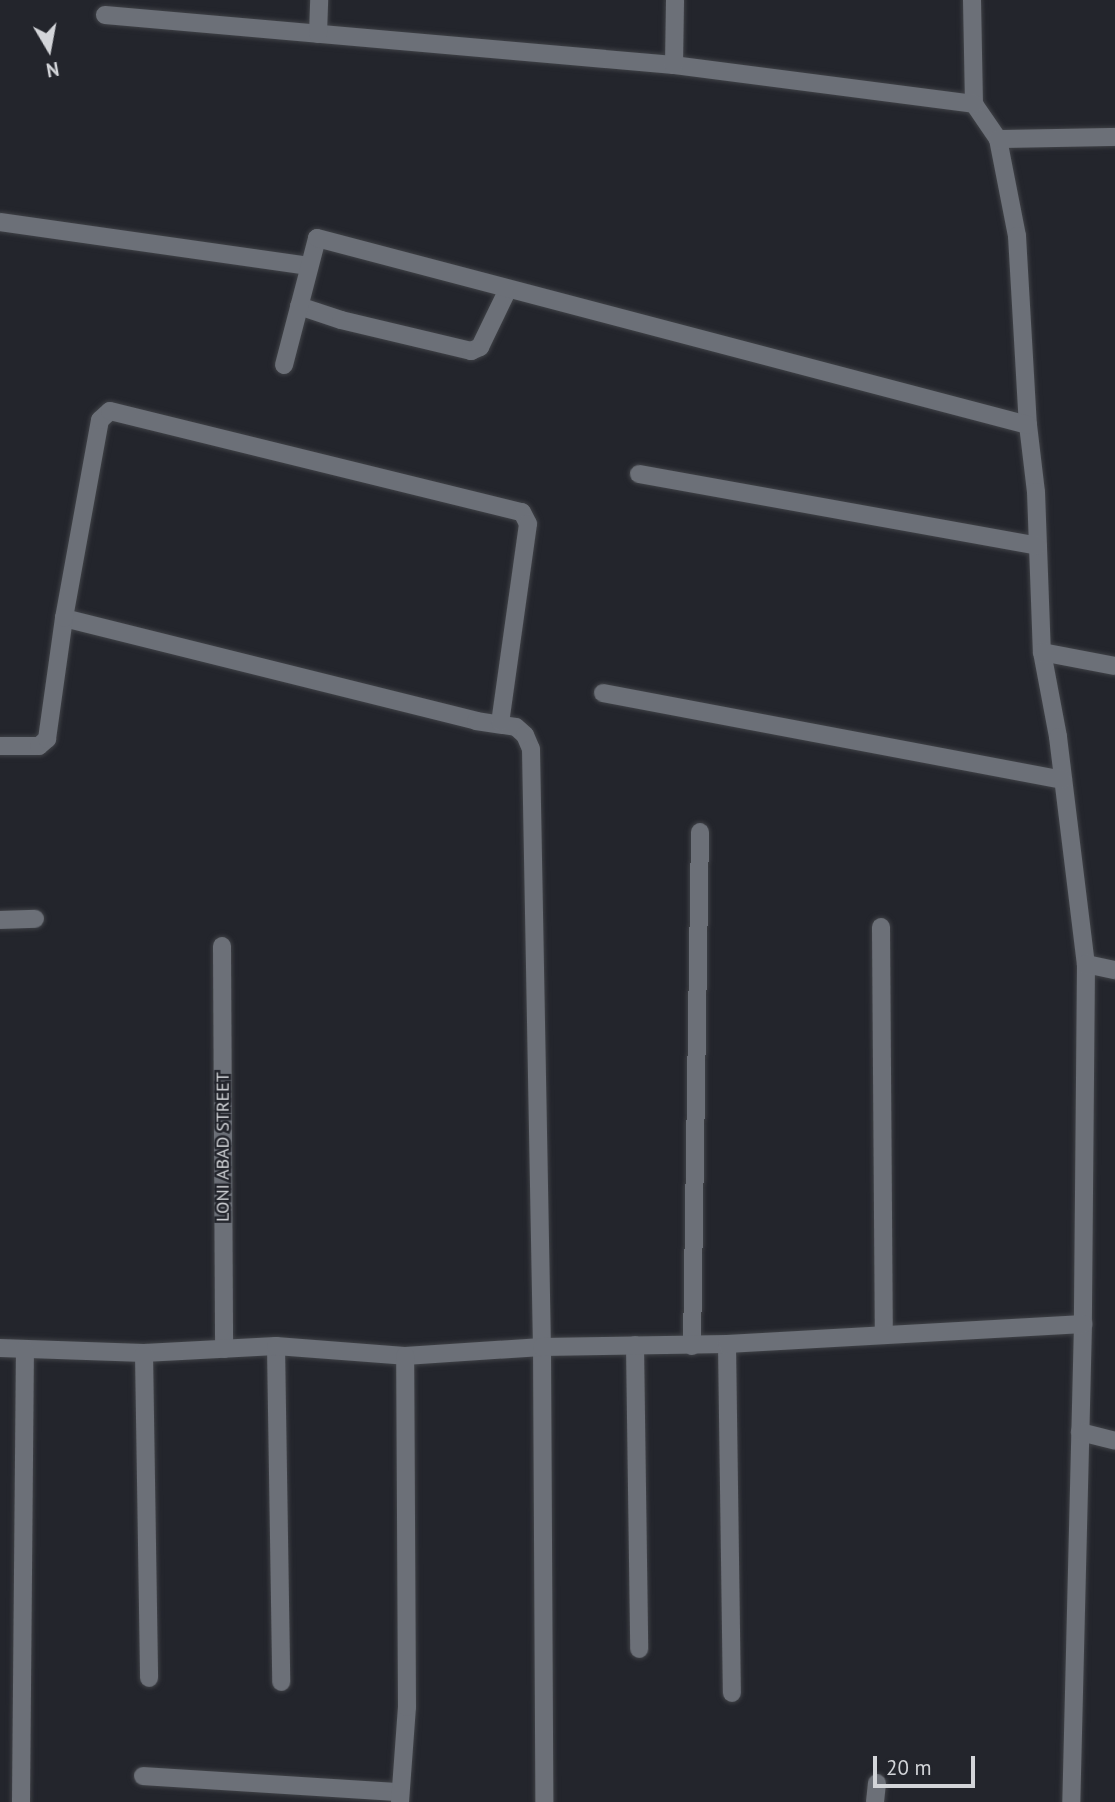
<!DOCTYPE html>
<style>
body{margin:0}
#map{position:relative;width:1115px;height:1802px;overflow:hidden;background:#23252c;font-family:"PT Sans",sans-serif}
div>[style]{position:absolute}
.roads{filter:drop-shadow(0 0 2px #404247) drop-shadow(0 0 2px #404247)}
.street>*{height:18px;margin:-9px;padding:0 9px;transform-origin:9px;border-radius:9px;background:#6c7078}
span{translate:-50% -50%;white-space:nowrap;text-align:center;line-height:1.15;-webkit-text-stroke:5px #23252c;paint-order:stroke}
.street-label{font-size:18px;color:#d3d5d9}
.north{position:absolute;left:14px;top:14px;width:70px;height:70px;-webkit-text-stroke:5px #23252c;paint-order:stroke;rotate:170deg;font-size:19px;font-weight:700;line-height:28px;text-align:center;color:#d3d5d9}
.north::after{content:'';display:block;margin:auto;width:24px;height:32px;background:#d3d5d9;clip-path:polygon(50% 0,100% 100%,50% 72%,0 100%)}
.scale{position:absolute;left:873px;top:1756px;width:102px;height:32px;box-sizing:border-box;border:4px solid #d3d5d9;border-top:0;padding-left:9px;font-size:21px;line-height:24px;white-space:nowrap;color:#d3d5d9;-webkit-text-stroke:5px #23252c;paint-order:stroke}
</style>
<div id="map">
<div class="roads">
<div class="street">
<i style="left:972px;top:0;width:104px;rotate:88.9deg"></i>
<i style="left:974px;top:104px;width:42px;rotate:55.6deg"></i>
<i style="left:998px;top:139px;width:99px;rotate:78.9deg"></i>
<i style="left:1017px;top:236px;width:189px;rotate:86.7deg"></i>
<i style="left:1028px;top:425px;width:67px;rotate:83.2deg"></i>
<i style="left:1036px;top:492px;width:160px;rotate:87.9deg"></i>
<i style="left:1042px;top:652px;width:86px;rotate:79.3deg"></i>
<i style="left:1058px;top:737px;width:229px;rotate:83deg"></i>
<i style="left:1086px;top:964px;width:360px;rotate:90.5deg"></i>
<i style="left:1083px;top:1324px;width:478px;rotate:91.4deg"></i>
<i style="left:105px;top:15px;width:571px;rotate:5.02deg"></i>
<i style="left:674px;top:65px;width:303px;rotate:7.4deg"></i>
<i style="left:318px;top:34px;width:34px;rotate:-88deg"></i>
<i style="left:674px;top:65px;width:65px;rotate:-89.1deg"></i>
<i style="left:998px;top:139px;width:117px;rotate:-1deg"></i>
<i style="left:0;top:222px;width:312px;rotate:8.1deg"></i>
<i style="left:299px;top:306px;width:44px;rotate:18.4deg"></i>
<i style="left:341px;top:320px;width:134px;rotate:13.4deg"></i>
<i style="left:471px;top:351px;width:10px;rotate:-24deg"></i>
<i style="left:480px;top:347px;width:64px;rotate:-64.2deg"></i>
<i style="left:284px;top:365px;width:131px;rotate:-75.4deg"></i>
<i style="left:317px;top:238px;width:735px;rotate:14.74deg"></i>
<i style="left:639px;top:474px;width:405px;rotate:10.2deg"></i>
<i style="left:64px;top:618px;width:425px;rotate:14deg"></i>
<i style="left:476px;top:721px;width:40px;rotate:8.5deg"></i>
<i style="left:516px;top:727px;width:12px;rotate:42deg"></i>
<i style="left:525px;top:735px;width:15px;rotate:67deg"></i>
<i style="left:531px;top:749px;width:598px;rotate:88.95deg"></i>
<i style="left:542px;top:1347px;width:455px;rotate:89.7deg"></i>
<i style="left:1042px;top:652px;width:74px;rotate:10.9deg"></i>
<i style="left:603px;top:693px;width:468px;rotate:10.7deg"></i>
<i style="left:0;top:746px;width:39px"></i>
<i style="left:39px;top:746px;width:11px;rotate:-41deg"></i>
<i style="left:47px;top:739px;width:122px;rotate:-82deg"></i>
<i style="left:64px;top:618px;width:201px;rotate:-79.7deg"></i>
<i style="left:100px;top:420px;width:13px;rotate:-42deg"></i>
<i style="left:110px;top:411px;width:424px;rotate:13.8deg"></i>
<i style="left:522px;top:512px;width:13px;rotate:63deg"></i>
<i style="left:528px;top:524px;width:200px;rotate:98deg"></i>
<i style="left:0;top:920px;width:35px;rotate:-2deg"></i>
<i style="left:881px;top:927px;width:408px;rotate:89.6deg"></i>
<i style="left:222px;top:946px;width:403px;rotate:89.7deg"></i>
<i style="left:1086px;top:964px;width:30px;rotate:12deg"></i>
<i style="left:727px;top:1344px;width:349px;rotate:89.2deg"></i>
<i style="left:635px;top:1345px;width:304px;rotate:89.2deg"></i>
<i style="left:276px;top:1346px;width:336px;rotate:89.1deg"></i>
<i style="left:692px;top:1346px;width:514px;rotate:-89.11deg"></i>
<i style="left:0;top:1348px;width:144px;rotate:2deg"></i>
<i style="left:144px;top:1353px;width:132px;rotate:-3deg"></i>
<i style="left:276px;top:1346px;width:129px;rotate:4.4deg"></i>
<i style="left:405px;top:1356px;width:137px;rotate:-3.8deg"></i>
<i style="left:542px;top:1347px;width:185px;rotate:-0.9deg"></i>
<i style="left:727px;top:1344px;width:357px;rotate:-3.2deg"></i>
<i style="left:144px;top:1353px;width:325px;rotate:89.1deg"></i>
<i style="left:1080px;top:1432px;width:36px;rotate:14deg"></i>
<i style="left:143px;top:1776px;width:257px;rotate:3.6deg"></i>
<i style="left:21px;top:1802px;width:453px;rotate:-89.5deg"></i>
<i style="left:400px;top:1802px;width:95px;rotate:-85.8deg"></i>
<i style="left:407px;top:1707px;width:351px;rotate:-90.3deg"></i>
<i style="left:875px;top:1802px;width:19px;rotate:-84deg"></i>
</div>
</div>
<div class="street-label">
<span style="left:223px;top:1147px;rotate:-90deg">LONI ABAD STREET</span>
</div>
<div class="north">N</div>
<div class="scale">20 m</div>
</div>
